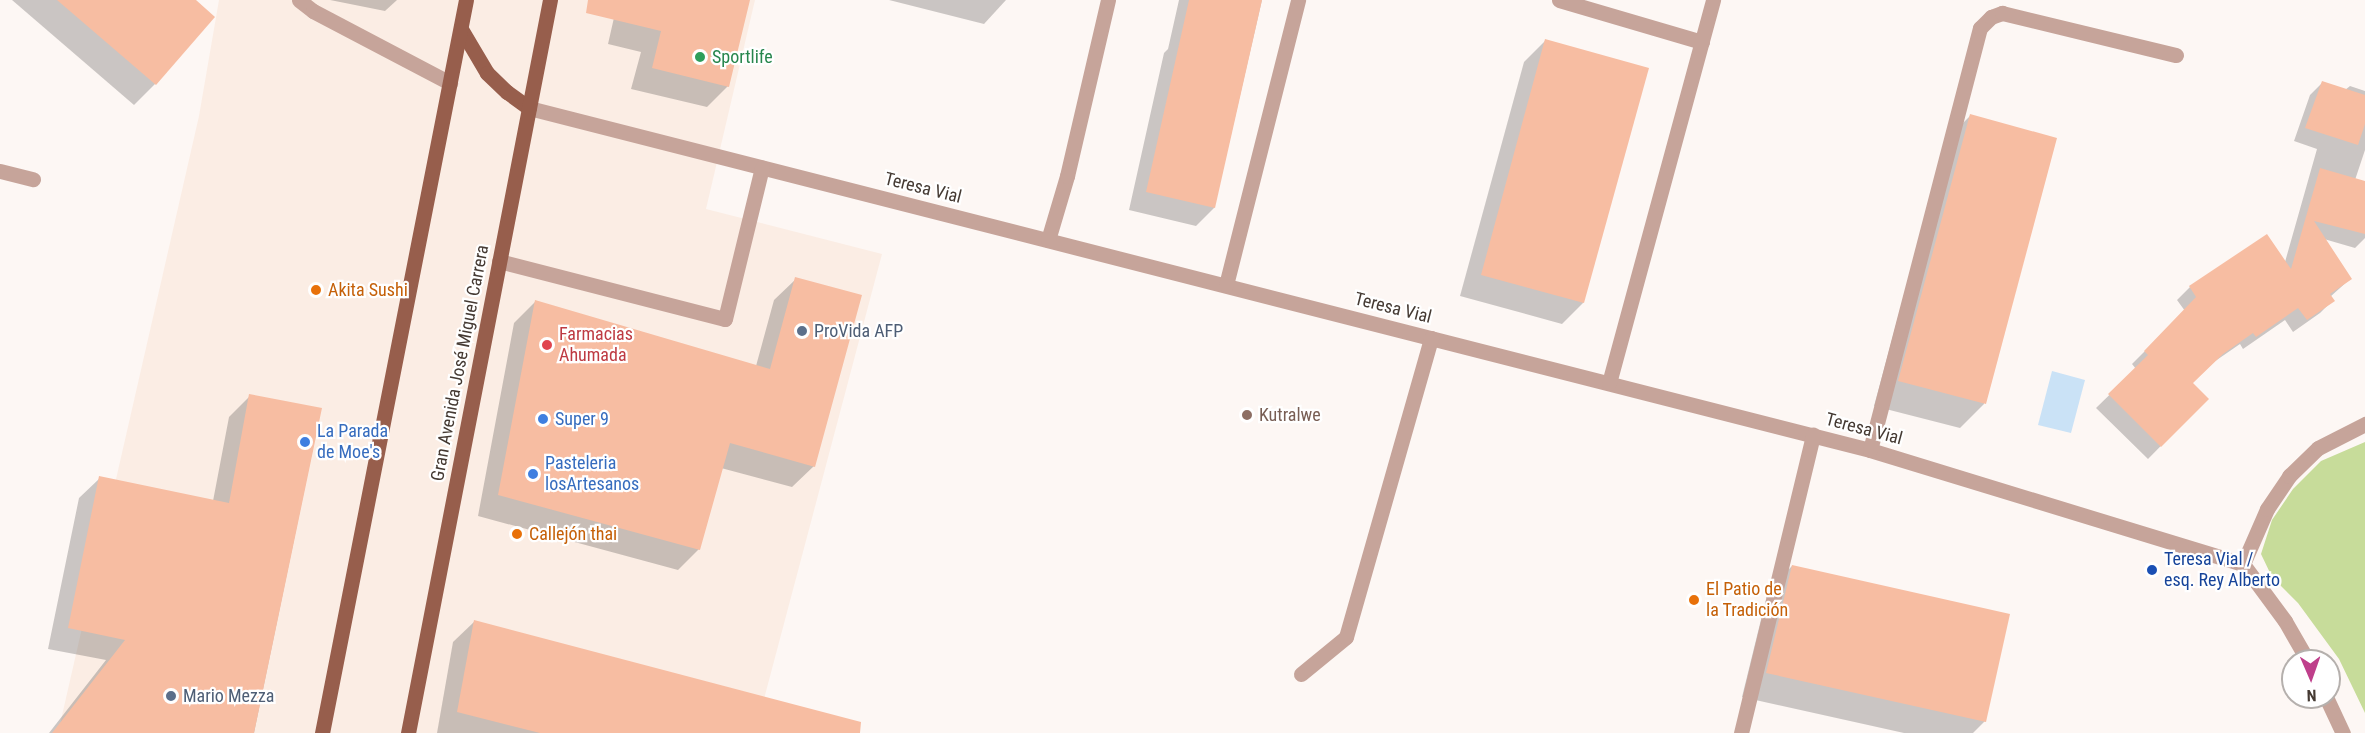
<!DOCTYPE html>
<meta charset="utf-8">
<style>
body{margin:0}
#map{position:relative;width:2365px;height:733px;overflow:hidden;background:#fdf7f4;font-family:"Roboto Condensed",sans-serif}
div>[style]{position:absolute}
.built>*{inset:0;background:#fbede4}
.green>*{inset:0;background:#c7dc9a}
.water>*{inset:0;background:#cae2f6}
.shadow>*{inset:0;background:#0003}
.building>*{inset:0;background:#f7bda2}
.minor>*{height:15px;margin:-7.5px;padding:0 7.5px;transform-origin:7.5px;border-radius:7.5px;background:#c6a49a}
.major>*{height:15px;margin:-7.5px;padding:0 7.5px;transform-origin:7.5px;border-radius:7.5px;background:#975e4c}
.dots>*{width:16px;height:16px;translate:-50% -50%;box-sizing:border-box;border:3px solid #fff;border-radius:50%}
span{translate:-50% -50%;white-space:nowrap;text-align:center;line-height:1.15;-webkit-text-stroke:4.5px #fff;paint-order:stroke}
.leisure-label{font-size:18px;color:#27864d}
.left{translate:0 -50%;text-align:left}
.street-label{font-size:18px;color:#453a33}
.food-label{font-size:18px;color:#c56008}
.service-label{font-size:18px;color:#4e5e75}
.health-label{font-size:18px;color:#be3a42}
.education-label{font-size:18px;color:#785e54}
.shop-label{font-size:18px;color:#366cbe}
.transit-label{font-size:18px;color:#164399}
.north{position:absolute;left:2281px;top:649px;width:60px;height:60px;box-sizing:border-box;background:#fff;border:2px solid #b5b0ad;border-radius:50%;rotate:178deg;font-size:16px;font-weight:700;line-height:24px;text-align:center;color:#453a33}
.north::after{content:'';display:block;margin:auto;width:21px;height:27px;background:#bf3f8b;clip-path:polygon(50% 0,100% 100%,50% 72%,0 100%)}
</style>
<div id="map">
<div class="built">
<i style="clip-path:polygon(219px 0,755px 0,706px 209px,882px 254px,755px 733px,58px 733px,199px 116px)"></i>
</div>
<div class="green">
<i style="clip-path:polygon(2365px 442px,2365px 713px,2339px 659px,2298px 603px,2272px 577px,2261px 554px,2272px 520px,2293px 489px,2321px 461px)"></i>
</div>
<div class="water">
<i style="clip-path:polygon(2052px 371px,2085px 380px,2071px 433px,2038px 425px)"></i>
</div>
<div class="shadow">
<i style="clip-path:polygon(12px 0,193px 0,155px 84px,134px 105px)"></i>
<i style="clip-path:polygon(330px 0,397px 0,385px 11px)"></i>
<i style="clip-path:polygon(618px 0,748px 0,728px 86px,707px 107px,631px 89px,641px 52px,608px 44px)"></i>
<i style="clip-path:polygon(889px 0,1006px 0,984px 24px)"></i>
<i style="clip-path:polygon(1179px 0,1262px 0,1214px 208px,1196px 226px,1129px 210px,1164px 53px,1168px 49px)"></i>
<i style="clip-path:polygon(1545px 41px,1583px 303px,1562px 324px,1460px 296px,1524px 62px)"></i>
<i style="clip-path:polygon(2323px 82px,2345px 90px,2350px 86px,2365px 91px,2365px 150px,2355px 180px,2365px 183px,2365px 238px,2355px 248px,2324px 239px,2350px 279px,2330px 297px,2333px 300px,2320px 313px,2293px 332px,2285px 320px,2243px 349px,2240px 344px,2208px 366px,2191px 383px,2207px 399px,2148px 459px,2096px 408px,2136px 369px,2132px 364px,2185px 311px,2177px 300px,2190px 287px,2285px 262px,2317px 149px,2294px 141px,2310px 95px)"></i>
<i style="clip-path:polygon(1970px 116px,1984px 404px,1960px 428px,1874px 406px,1946px 140px)"></i>
<i style="clip-path:polygon(796px 279px,814px 466px,792px 487px,721px 468px,699px 549px,678px 570px,478px 516px,514px 323px,535px 302px,756px 366px,774px 300px)"></i>
<i style="clip-path:polygon(250px 396px,321px 409px,254px 733px,49px 733px,106px 660px,48px 649px,79px 498px,100px 478px,213px 501px,229px 417px)"></i>
<i style="clip-path:polygon(1792px 566px,1985px 721px,1973px 733px,1904px 733px,1742px 697px,1768px 591px)"></i>
<i style="clip-path:polygon(475px 621px,822px 733px,437px 733px,453px 642px)"></i>
</div>
<div class="building">
<i style="clip-path:polygon(57px 0,196px 0,215px 17px,156px 85px)"></i>
<i style="clip-path:polygon(588px 0,750px 0,729px 87px,652px 68px,661px 31px,586px 13px)"></i>
<i style="clip-path:polygon(1189px 0,1262px 0,1215px 208px,1146px 192px)"></i>
<i style="clip-path:polygon(1545px 39px,1649px 68px,1584px 303px,1481px 275px)"></i>
<i style="clip-path:polygon(2322px 81px,2365px 95px,2365px 124px,2358px 145px,2305px 128px)"></i>
<i style="clip-path:polygon(1970px 114px,2057px 138px,1986px 404px,1898px 381px)"></i>
<i style="clip-path:polygon(2320px 168px,2365px 181px,2365px 234px,2314px 221px,2352px 279px,2330px 294px,2335px 301px,2307px 320px,2298px 308px,2256px 337px,2253px 333px,2223px 354px,2193px 383px,2209px 399px,2161px 447px,2108px 394px,2148px 355px,2144px 351px,2196px 297px,2189px 286px,2267px 234px,2291px 269px)"></i>
<i style="clip-path:polygon(795px 277px,862px 295px,815px 467px,730px 443px,700px 550px,498px 495px,535px 300px,770px 369px)"></i>
<i style="clip-path:polygon(249px 394px,322px 408px,254px 733px,52px 733px,125px 640px,68px 628px,99px 476px,229px 503px)"></i>
<i style="clip-path:polygon(1792px 565px,2010px 614px,1986px 722px,1766px 673px)"></i>
<i style="clip-path:polygon(474px 620px,861px 722px,860px 733px,540px 733px,457px 712px)"></i>
</div>
<div class="minor">
<i style="left:299px;top:0;width:18px;rotate:38deg"></i>
<i style="left:313px;top:11px;width:155px;rotate:27.7deg"></i>
<i style="left:1559px;top:0;width:149px;rotate:16.4deg"></i>
<i style="left:529px;top:108px;width:1384px;rotate:14.31deg"></i>
<i style="left:1870px;top:450px;width:390px;rotate:17deg"></i>
<i style="left:0;top:171px;width:34px;rotate:14deg"></i>
<i style="left:1048px;top:240px;width:67px;rotate:-73.5deg"></i>
<i style="left:1067px;top:176px;width:181px;rotate:-76.9deg"></i>
<i style="left:499px;top:261px;width:233px;rotate:14.4deg"></i>
<i style="left:725px;top:319px;width:156px;rotate:-76.3deg"></i>
<i style="left:1226px;top:285px;width:294px;rotate:-75.8deg"></i>
<i style="left:1609px;top:383px;width:397px;rotate:-74.8deg"></i>
<i style="left:1870px;top:450px;width:436px;rotate:-75.4deg"></i>
<i style="left:1980px;top:28px;width:16px;rotate:-45deg"></i>
<i style="left:1991px;top:17px;width:12px;rotate:-20deg"></i>
<i style="left:2002px;top:13px;width:179px;rotate:13.6deg"></i>
<i style="left:2308px;top:661px;width:46px;rotate:-119.9deg"></i>
<i style="left:2285px;top:621px;width:71px;rotate:-126.4deg"></i>
<i style="left:2243px;top:564px;width:60px;rotate:-66.4deg"></i>
<i style="left:2267px;top:509px;width:40px;rotate:-56deg"></i>
<i style="left:2289px;top:476px;width:40px;rotate:-44deg"></i>
<i style="left:2318px;top:448px;width:53px;rotate:-27.1deg"></i>
<i style="left:1301px;top:674px;width:58px;rotate:-39.4deg"></i>
<i style="left:1346px;top:637px;width:311px;rotate:-74.1deg"></i>
<i style="left:2326px;top:697px;width:40px;rotate:65deg"></i>
<i style="left:1741px;top:733px;width:307px;rotate:-76.4deg"></i>
</div>
<div class="major">
<i style="left:461px;top:29px;width:51px;rotate:59.4deg"></i>
<i style="left:487px;top:73px;width:28px;rotate:44deg"></i>
<i style="left:507px;top:92px;width:27px;rotate:36deg"></i>
<i style="left:322px;top:733px;width:747px;rotate:-78.89deg"></i>
<i style="left:408px;top:733px;width:747px;rotate:-79.04deg"></i>
</div>
<div class="dots">
<i style="left:700px;top:57px;background:#2e9e5b"></i>
<i style="left:316px;top:290px;background:#e8710a"></i>
<i style="left:802px;top:331px;background:#5c6f8a"></i>
<i style="left:547px;top:345px;background:#e0444e"></i>
<i style="left:1247px;top:415px;background:#8d6e63"></i>
<i style="left:543px;top:419px;background:#3f7fe0"></i>
<i style="left:305px;top:442px;background:#3f7fe0"></i>
<i style="left:533px;top:474px;background:#3f7fe0"></i>
<i style="left:517px;top:534px;background:#e8710a"></i>
<i style="left:2152px;top:570px;background:#1a4fb4"></i>
<i style="left:1694px;top:600px;background:#e8710a"></i>
<i style="left:171px;top:696px;background:#5c6f8a"></i>
</div>
<div class="leisure-label">
<span class="left" style="left:712px;top:57px">Sportlife</span>
</div>
<div class="street-label">
<span style="left:923px;top:188px;rotate:14deg">Teresa Vial</span>
<span style="left:1393px;top:308px;rotate:14deg">Teresa Vial</span>
<span style="left:460px;top:363px;rotate:-79deg">Gran Avenida José Miguel Carrera</span>
<span style="left:1864px;top:429px;rotate:15deg">Teresa Vial</span>
</div>
<div class="food-label">
<span class="left" style="left:328px;top:290px">Akita Sushi</span>
<span class="left" style="left:529px;top:534px">Callejón thai</span>
<span class="left" style="left:1706px;top:600px">El Patio de<br>la Tradición</span>
</div>
<div class="service-label">
<span class="left" style="left:814px;top:331px">ProVida AFP</span>
<span class="left" style="left:183px;top:696px">Mario Mezza</span>
</div>
<div class="health-label">
<span class="left" style="left:559px;top:345px">Farmacias<br>Ahumada</span>
</div>
<div class="education-label">
<span class="left" style="left:1259px;top:415px">Kutralwe</span>
</div>
<div class="shop-label">
<span class="left" style="left:555px;top:419px">Super 9</span>
<span class="left" style="left:317px;top:442px">La Parada<br>de Moe's</span>
<span class="left" style="left:545px;top:474px">Pasteleria<br>losArtesanos</span>
</div>
<div class="transit-label">
<span class="left" style="left:2164px;top:570px">Teresa Vial /<br>esq. Rey Alberto</span>
</div>
<div class="north">N</div>
</div>
